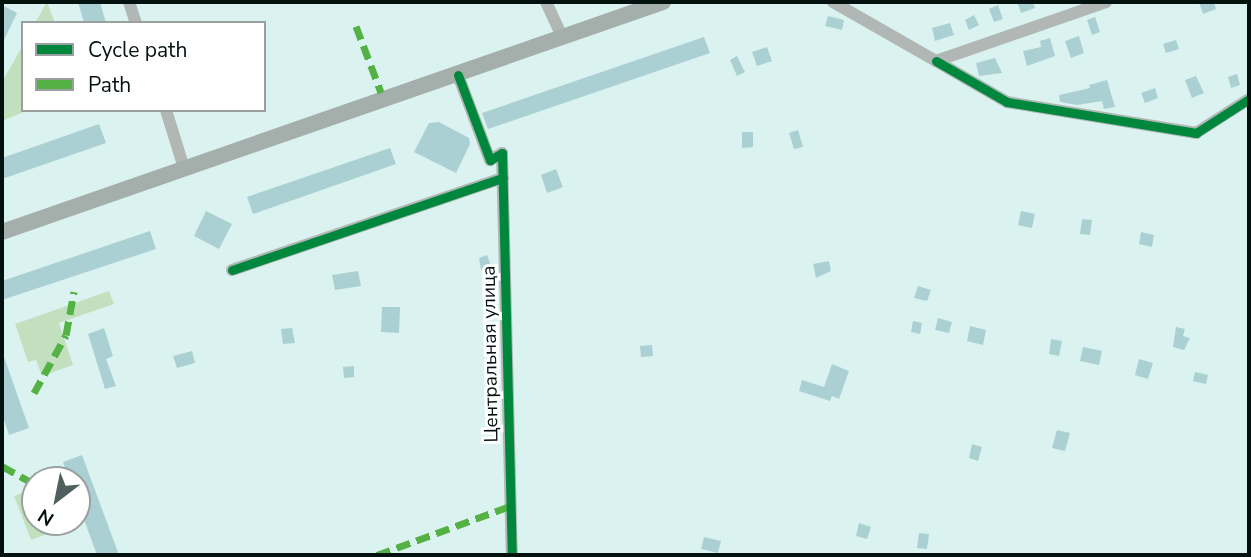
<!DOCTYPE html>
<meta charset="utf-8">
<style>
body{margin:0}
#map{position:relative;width:1251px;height:557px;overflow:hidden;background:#dbf3f0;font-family:"Nunito Sans",sans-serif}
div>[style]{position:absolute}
.green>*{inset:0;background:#c2e0be}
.building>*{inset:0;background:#abd0d3}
.minor>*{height:12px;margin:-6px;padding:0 6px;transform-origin:6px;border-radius:6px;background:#b0b7b4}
.major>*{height:16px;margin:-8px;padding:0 8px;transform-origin:8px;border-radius:8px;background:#a4afab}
.quiet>*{height:7px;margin-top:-3.5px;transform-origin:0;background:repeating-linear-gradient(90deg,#54b144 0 14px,transparent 0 21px)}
.cycleway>*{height:9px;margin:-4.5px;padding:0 4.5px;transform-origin:4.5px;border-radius:4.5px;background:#00873e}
span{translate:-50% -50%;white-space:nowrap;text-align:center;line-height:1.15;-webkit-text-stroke:6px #fff;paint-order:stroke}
.street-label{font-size:19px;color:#03110f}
.frame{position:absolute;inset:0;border:4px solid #03110f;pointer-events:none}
.legend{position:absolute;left:21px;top:21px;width:245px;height:91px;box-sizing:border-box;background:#fff;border:2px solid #9aa09f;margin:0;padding:9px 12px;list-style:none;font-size:21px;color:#03110f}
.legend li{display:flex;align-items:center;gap:14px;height:35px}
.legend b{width:35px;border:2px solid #9aa09f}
.north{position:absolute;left:21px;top:466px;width:70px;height:70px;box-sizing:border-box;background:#fff;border:2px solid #9aa09f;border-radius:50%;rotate:212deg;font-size:19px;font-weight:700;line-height:28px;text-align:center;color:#03110f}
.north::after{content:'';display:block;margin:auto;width:24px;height:32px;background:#4f605e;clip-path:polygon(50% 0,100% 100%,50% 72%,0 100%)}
</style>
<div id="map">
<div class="green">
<i style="clip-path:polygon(47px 2px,55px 23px,35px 23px)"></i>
<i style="clip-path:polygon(23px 45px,23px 110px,28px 110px,2px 121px,2px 82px)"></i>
<i style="clip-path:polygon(109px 291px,114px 304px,59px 323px,73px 365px,42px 376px,36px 360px,28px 362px,15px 324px)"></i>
<i style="clip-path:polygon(35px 488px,35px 522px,69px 522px,70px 525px,31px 540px,14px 496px)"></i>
</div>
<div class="building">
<i style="clip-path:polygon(78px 2px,100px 2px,106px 23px,84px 23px)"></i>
<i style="clip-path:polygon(1017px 2px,1033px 2px,1035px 8px,1021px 13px)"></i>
<i style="clip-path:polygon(1199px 2px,1214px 2px,1216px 9px,1203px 14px)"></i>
<i style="clip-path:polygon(2px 5px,17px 13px,2px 44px)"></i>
<i style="clip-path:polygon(998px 5px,1003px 19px,994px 22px,989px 9px)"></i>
<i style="clip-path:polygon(974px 15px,979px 25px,969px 30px,965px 20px)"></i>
<i style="clip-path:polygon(828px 16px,844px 20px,842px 30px,825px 26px)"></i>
<i style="clip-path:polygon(1095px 17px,1100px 32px,1092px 35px,1087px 20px)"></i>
<i style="clip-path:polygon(950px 23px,954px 35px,935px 41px,932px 28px)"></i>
<i style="clip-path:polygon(1079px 36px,1084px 53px,1071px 58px,1065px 41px)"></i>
<i style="clip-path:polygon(704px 37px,710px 53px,488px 129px,482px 113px)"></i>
<i style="clip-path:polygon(1050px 38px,1055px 56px,1027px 66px,1023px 51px,1041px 47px,1040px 41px)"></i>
<i style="clip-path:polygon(1176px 40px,1179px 49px,1166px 53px,1163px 44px)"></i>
<i style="clip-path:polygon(767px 47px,772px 61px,757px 66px,752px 52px)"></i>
<i style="clip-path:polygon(737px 56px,745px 72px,737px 76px,730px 60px)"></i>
<i style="clip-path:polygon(995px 58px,1002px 73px,979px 76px,976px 63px)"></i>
<i style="clip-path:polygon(1237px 74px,1240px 85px,1231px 88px,1228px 77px)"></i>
<i style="clip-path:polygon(1196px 76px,1204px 93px,1192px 98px,1185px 80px)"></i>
<i style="clip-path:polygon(1107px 80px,1115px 107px,1104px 109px,1102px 101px,1077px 105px,1060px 102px,1059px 95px,1090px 88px,1089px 85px)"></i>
<i style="clip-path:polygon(1155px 88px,1158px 98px,1145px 103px,1141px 93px)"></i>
<i style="clip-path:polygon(439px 122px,469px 138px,470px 144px,456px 173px,414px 152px,429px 123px)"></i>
<i style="clip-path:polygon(99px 124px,106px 143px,2px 179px,2px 158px)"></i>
<i style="clip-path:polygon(798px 130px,803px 147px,794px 149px,789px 133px)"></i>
<i style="clip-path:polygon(742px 132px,753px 132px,753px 147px,742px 148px)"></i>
<i style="clip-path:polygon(390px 148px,396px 164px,253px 214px,247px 197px)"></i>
<i style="clip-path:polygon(556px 169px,563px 187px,547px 193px,541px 175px)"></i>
<i style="clip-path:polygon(206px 211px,232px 224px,219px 249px,194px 236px)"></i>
<i style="clip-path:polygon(1021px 211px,1035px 214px,1032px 228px,1018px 225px)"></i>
<i style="clip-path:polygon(1082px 219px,1092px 220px,1090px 235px,1080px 234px)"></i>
<i style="clip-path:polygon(150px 231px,156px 249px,2px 300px,2px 281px)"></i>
<i style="clip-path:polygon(1141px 232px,1154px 235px,1152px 247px,1139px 244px)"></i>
<i style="clip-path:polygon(487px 255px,491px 266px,481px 270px,479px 258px)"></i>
<i style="clip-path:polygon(829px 261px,831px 271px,816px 278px,813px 264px)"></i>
<i style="clip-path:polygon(358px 271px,361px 286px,335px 290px,332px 275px)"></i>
<i style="clip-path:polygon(918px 286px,931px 290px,927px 301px,914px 298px)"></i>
<i style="clip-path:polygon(382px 307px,400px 307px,399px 333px,381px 332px)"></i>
<i style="clip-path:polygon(938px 318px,952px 322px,949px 333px,935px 330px)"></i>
<i style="clip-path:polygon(913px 321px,922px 323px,920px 334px,911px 332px)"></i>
<i style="clip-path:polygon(970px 326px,986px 330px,983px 345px,967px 341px)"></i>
<i style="clip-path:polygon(1176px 327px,1185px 329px,1183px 336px,1190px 338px,1184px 350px,1173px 347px)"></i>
<i style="clip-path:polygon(104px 328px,113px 356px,106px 359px,116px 386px,105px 389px,88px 334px)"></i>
<i style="clip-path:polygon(292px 328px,295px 343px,283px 344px,281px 329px)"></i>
<i style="clip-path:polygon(1051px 339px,1062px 341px,1059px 356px,1049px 354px)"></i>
<i style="clip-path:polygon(652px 345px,653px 356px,641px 357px,640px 346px)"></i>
<i style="clip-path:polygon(1083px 347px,1102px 351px,1099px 365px,1080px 361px)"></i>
<i style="clip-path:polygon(192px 351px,195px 363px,177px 368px,173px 356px)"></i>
<i style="clip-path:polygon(3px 354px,29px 428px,9px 435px,2px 414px)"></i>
<i style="clip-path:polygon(1139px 359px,1153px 363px,1148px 379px,1135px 375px)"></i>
<i style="clip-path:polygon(832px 364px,849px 371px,839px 399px,832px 396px,830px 401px,799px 391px,802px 380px,824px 387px)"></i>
<i style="clip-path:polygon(354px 366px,354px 377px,344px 378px,343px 367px)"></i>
<i style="clip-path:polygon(1195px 372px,1208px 375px,1206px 384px,1193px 381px)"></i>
<i style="clip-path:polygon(1057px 430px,1070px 433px,1065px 451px,1052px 448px)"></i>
<i style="clip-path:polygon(972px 444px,982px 447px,978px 461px,969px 458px)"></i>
<i style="clip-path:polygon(82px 455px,119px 555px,97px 555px,77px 501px,77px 480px,69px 480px,63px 462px)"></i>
<i style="clip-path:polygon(859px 523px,871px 527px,867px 539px,856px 536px)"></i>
<i style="clip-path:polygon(919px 533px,929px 534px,927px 549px,917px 548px)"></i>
<i style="clip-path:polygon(704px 537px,721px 541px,718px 553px,701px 549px)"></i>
</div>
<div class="minor">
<i style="left:129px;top:2px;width:22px;rotate:72deg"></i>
<i style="left:546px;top:2px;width:38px;rotate:65deg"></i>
<i style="left:833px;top:2px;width:119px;rotate:29.8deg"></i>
<i style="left:936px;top:61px;width:180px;rotate:-19.1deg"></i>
<i style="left:936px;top:61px;width:82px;rotate:30deg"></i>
<i style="left:1007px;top:102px;width:192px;rotate:9.3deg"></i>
<i style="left:1196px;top:133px;width:63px;rotate:-32.7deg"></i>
<i style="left:458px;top:75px;width:91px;rotate:69.4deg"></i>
<i style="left:490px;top:160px;width:14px;rotate:-30deg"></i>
<i style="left:502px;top:153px;width:402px;rotate:88.6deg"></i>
<i style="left:166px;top:110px;width:61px;rotate:72.8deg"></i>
<i style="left:232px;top:270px;width:286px;rotate:-18.8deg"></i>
</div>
<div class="major">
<i style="left:2px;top:232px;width:700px;rotate:-19.19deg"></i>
</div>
<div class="quiet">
<i style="left:356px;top:26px;width:71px;rotate:69.3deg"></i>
<i style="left:34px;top:393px;width:66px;rotate:-61.1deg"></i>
<i style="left:66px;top:335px;width:44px;rotate:-79.5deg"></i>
<i style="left:2px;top:466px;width:38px;rotate:29deg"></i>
<i style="left:377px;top:555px;width:142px;rotate:-20.2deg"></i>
</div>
<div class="cycleway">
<i style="left:936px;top:61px;width:82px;rotate:30deg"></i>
<i style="left:1007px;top:102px;width:192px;rotate:9.3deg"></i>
<i style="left:1196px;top:133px;width:63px;rotate:-32.7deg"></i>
<i style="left:458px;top:75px;width:91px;rotate:69.4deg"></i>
<i style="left:490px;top:160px;width:14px;rotate:-30deg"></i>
<i style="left:502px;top:153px;width:402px;rotate:88.6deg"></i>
<i style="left:232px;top:270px;width:286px;rotate:-18.8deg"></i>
</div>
<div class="street-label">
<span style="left:491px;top:354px;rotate:-91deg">Центральная улица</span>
</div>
<div class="frame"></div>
<ul class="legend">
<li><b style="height:9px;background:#00873e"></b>Cycle path</li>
<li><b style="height:9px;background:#54b144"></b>Path</li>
</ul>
<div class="north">N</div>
</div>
